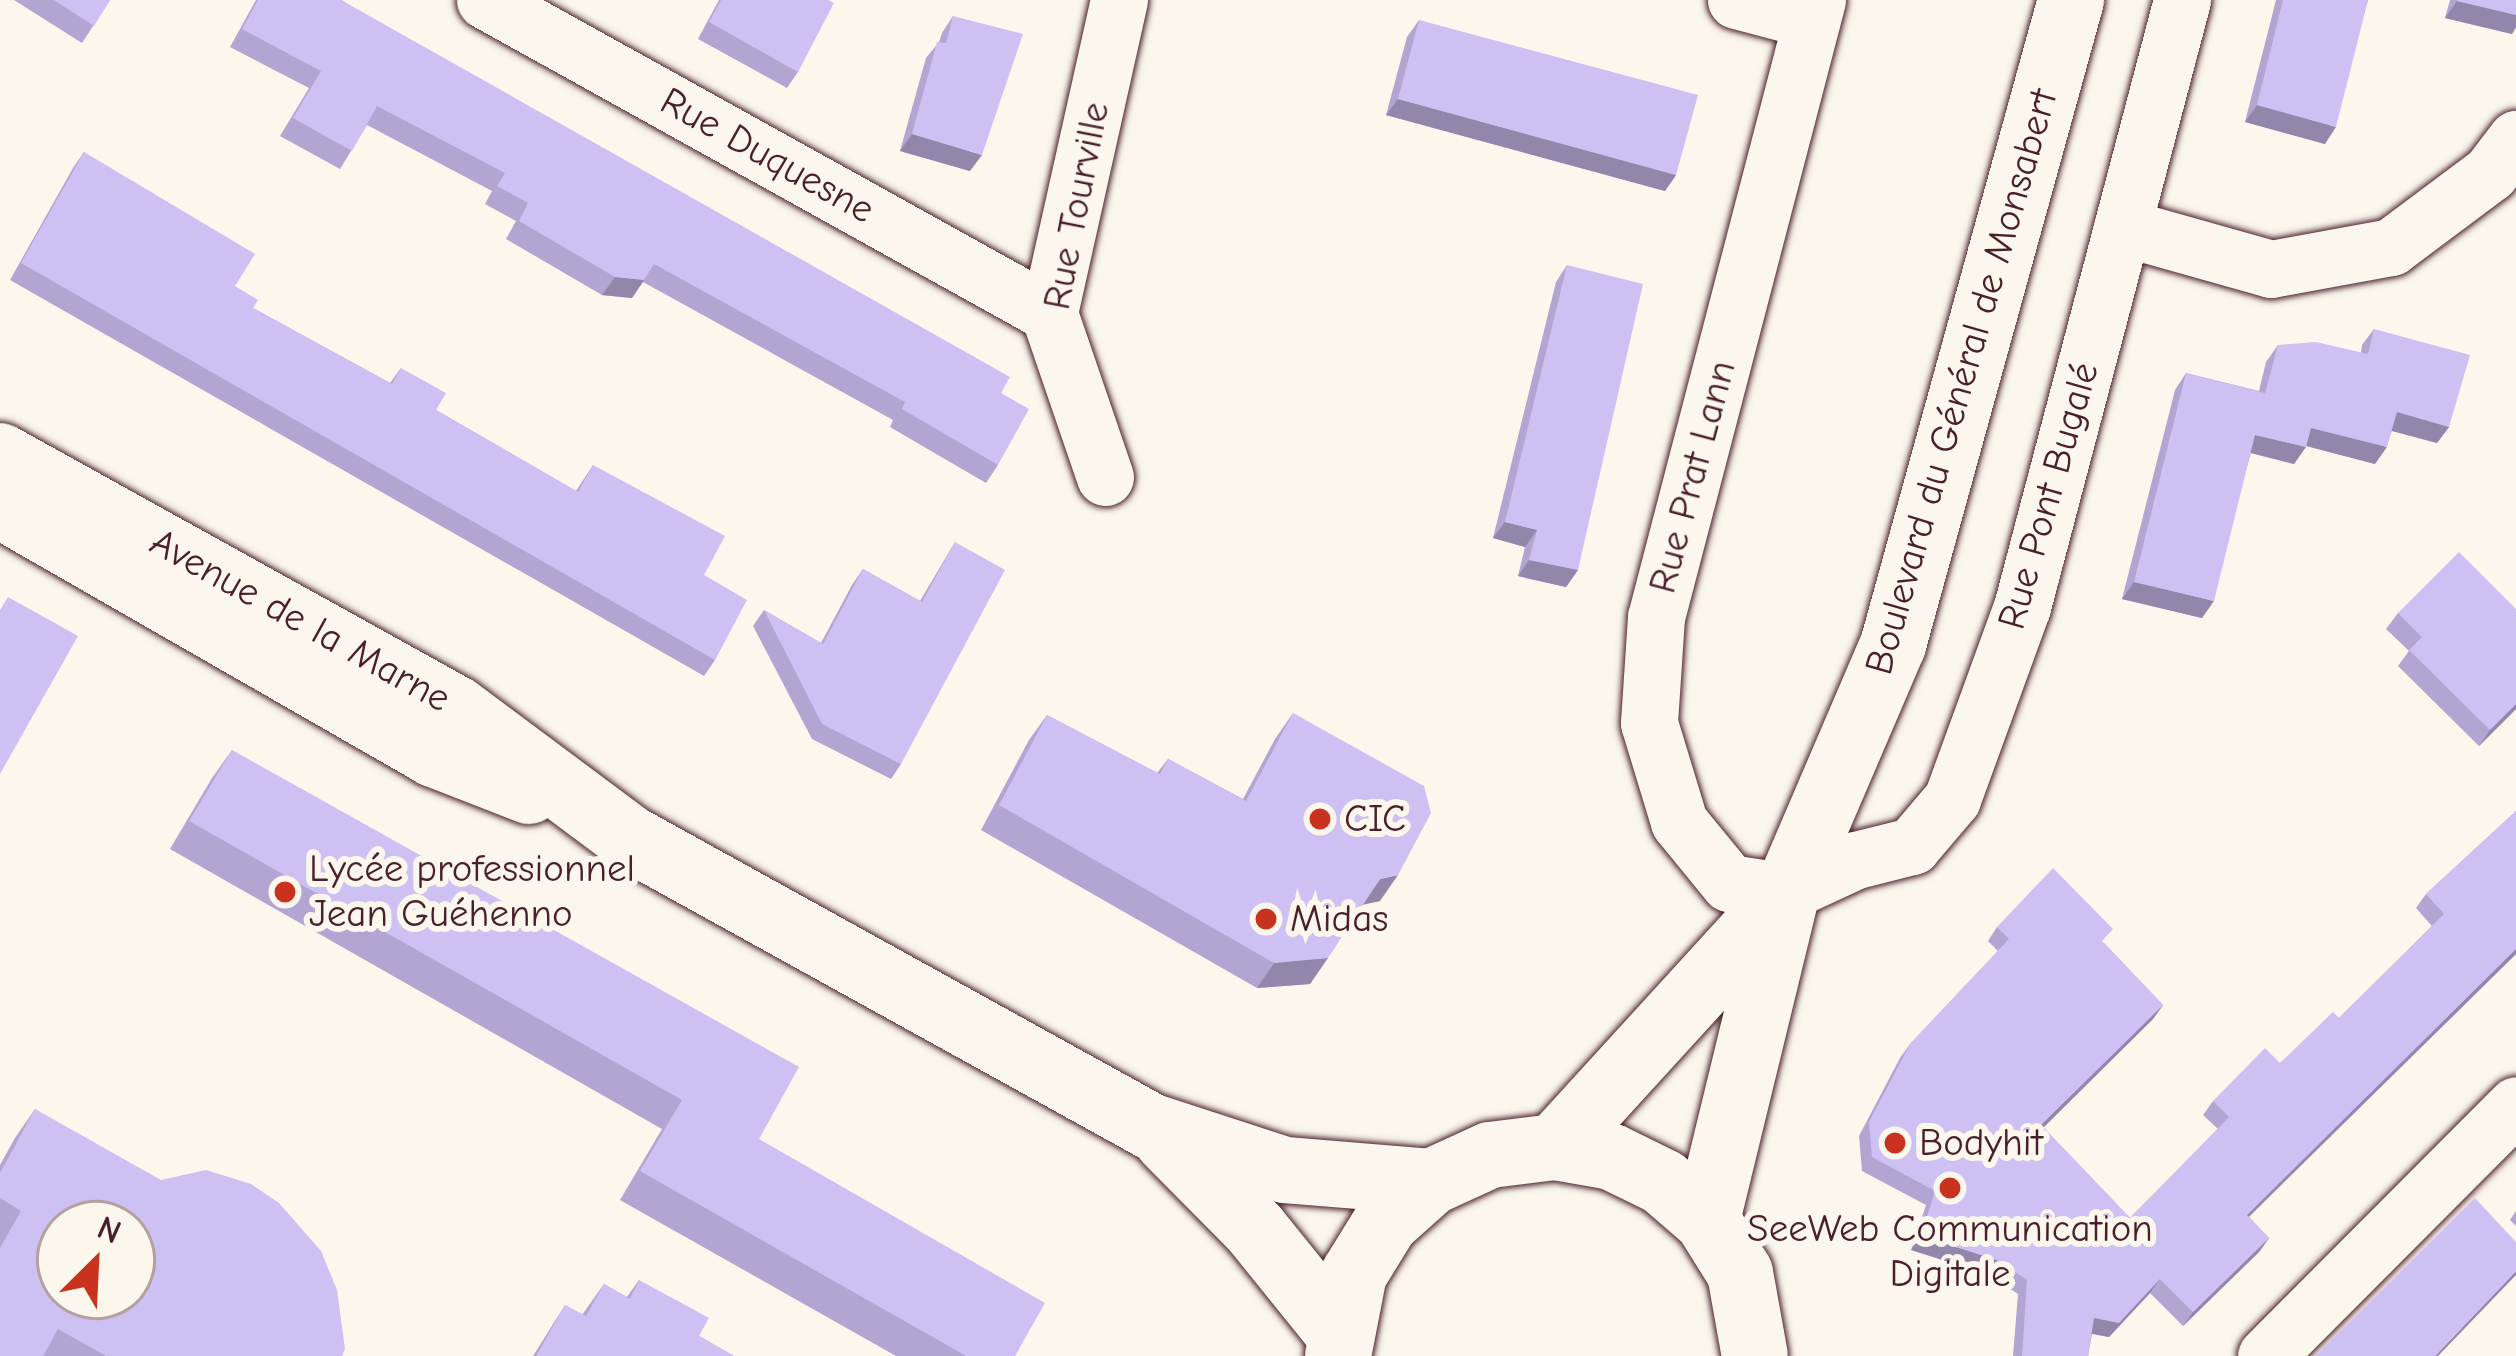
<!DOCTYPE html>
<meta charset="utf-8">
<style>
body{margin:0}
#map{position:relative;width:2516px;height:1356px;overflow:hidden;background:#fbf7ec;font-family:"Comic Neue",sans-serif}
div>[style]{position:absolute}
.roads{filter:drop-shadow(0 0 3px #4a1f2b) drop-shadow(0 0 3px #4a1f2b)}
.street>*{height:57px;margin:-28.5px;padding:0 28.5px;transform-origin:28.5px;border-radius:28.5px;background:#fbf7ec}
.secondary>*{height:66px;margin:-33px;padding:0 33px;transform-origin:33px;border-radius:33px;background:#fbf7ec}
.wall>*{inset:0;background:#b0a6d1}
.shaded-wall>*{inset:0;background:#9087aa}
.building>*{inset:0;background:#cdc1f3}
.dots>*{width:33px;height:33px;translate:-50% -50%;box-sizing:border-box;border:6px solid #fbf7ec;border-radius:50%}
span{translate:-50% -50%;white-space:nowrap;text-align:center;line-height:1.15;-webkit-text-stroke:12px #fbf7ec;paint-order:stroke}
.street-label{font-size:39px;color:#4a1f2b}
.poi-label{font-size:39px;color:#4a1f2b}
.left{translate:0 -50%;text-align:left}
.north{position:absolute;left:36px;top:1200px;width:120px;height:120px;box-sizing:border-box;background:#fbf7ec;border:3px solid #b4a19f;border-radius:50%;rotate:24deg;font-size:33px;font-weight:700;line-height:48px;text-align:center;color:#4a1f2b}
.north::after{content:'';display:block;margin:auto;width:42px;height:54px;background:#c8321e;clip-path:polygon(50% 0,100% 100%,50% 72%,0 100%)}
</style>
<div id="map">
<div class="roads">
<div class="street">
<i style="left:485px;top:0;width:645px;rotate:29.03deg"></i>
<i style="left:1736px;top:0;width:78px;rotate:14.9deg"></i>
<i style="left:1817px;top:0;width:638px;rotate:104.62deg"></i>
<i style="left:1656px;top:617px;width:106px;rotate:93.8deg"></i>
<i style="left:1649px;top:723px;width:103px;rotate:73.1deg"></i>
<i style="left:1679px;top:822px;width:79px;rotate:50.7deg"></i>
<i style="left:1729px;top:883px;width:59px;rotate:8.8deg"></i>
<i style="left:1787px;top:892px;width:76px;rotate:-24.9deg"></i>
<i style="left:1856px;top:860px;width:58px;rotate:-14deg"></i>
<i style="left:1912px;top:846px;width:62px;rotate:-49.6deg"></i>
<i style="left:1952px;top:799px;width:204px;rotate:-70deg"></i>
<i style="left:2022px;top:607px;width:628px;rotate:-75.23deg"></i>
<i style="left:2122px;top:227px;width:155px;rotate:15.7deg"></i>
<i style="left:2271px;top:269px;width:122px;rotate:-10.4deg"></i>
<i style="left:2391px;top:247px;width:124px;rotate:-36.8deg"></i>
<i style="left:2490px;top:173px;width:43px;rotate:-52.6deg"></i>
<i style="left:1105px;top:477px;width:173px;rotate:-108.9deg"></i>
<i style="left:1049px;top:313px;width:321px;rotate:-77.4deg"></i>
<i style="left:2266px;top:1356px;width:354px;rotate:-45.1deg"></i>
</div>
<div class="secondary">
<i style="left:0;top:456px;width:521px;rotate:29.02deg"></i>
<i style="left:456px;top:709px;width:216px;rotate:36.7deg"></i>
<i style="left:629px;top:838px;width:595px;rotate:28.93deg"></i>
<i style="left:1150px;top:1126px;width:142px;rotate:18.1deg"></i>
<i style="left:1285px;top:1170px;width:146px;rotate:4.7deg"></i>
<i style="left:0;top:505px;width:500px;rotate:29.84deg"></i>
<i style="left:434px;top:754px;width:102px;rotate:21.3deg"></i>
<i style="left:1167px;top:1140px;width:125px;rotate:45.3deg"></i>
<i style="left:1255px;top:1229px;width:134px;rotate:51.1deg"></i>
<i style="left:1555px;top:1147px;width:329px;rotate:-47.6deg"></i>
<i style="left:1707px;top:1220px;width:338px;rotate:-76.3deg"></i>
<i style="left:1787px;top:892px;width:269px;rotate:-66.8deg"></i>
<i style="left:1893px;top:645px;width:669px;rotate:-74.57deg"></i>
<i style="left:1338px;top:1356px;width:84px;rotate:-79deg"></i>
<i style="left:1354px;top:1274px;width:61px;rotate:-58.4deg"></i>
<i style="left:1386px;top:1222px;width:60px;rotate:-41.6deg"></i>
<i style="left:1431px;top:1182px;width:65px;rotate:-24.6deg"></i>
<i style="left:1490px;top:1155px;width:65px;rotate:-7deg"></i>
<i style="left:1555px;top:1147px;width:58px;rotate:10deg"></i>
<i style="left:1612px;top:1157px;width:57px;rotate:26.1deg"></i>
<i style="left:1663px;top:1182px;width:58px;rotate:40.8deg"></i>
<i style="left:1707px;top:1220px;width:62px;rotate:58.1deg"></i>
<i style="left:1740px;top:1273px;width:84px;rotate:79.8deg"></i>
</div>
</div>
<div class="wall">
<i style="clip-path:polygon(14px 0,110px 0,82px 43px)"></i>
<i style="clip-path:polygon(256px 0,341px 0,1001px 393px,998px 465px,986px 483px,890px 427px,893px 420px,643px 282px,632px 298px,602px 295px,506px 239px,516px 221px,485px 204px,492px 191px,367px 125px,340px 169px,280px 136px,309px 88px,230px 47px)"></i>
<i style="clip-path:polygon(719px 0,828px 0,798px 72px,787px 88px,698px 39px)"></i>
<i style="clip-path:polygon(2276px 0,2368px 0,2325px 144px,2245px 122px)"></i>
<i style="clip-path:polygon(2450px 0,2516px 0,2516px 27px,2512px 34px,2445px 18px)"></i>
<i style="clip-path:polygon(953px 16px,970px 171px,900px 151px,926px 58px,939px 42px,942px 33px)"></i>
<i style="clip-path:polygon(1419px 20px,1676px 175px,1665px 191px,1386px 115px,1407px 37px)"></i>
<i style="clip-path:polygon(84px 152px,235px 286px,253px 308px,390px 383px,401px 368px,436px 410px,576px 491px,593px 465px,704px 575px,715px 660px,704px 676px,10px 280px,73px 168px)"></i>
<i style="clip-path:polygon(1567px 265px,1578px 570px,1566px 587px,1518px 576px,1525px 547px,1493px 538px,1556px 282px)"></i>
<i style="clip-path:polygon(2374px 329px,2449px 427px,2437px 443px,2392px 431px,2375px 464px,2306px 446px,2294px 464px,2251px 453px,2202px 618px,2122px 599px,2175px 390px,2186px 373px,2259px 391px,2266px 362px,2278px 345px,2361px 353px,2362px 345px)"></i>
<i style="clip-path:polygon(955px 542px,901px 764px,891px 779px,812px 739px,753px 626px,764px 610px,821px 643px,852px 585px,863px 569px,920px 601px)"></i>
<i style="clip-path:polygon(2516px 609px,2516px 709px,2479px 746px,2398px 666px,2409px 651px,2386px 629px,2398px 613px)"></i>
<i style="clip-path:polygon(1293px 713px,1380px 901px,1363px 904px,1310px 984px,1257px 988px,981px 830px,1029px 740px,1047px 715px,1157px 773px,1168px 759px,1243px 799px,1275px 739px)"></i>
<i style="clip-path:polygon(232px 750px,759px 1139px,1015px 1356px,896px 1356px,620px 1200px,662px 1129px,170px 849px,212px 778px)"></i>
<i style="clip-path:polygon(2516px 811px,2516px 954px,2249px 1217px,2269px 1238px,2259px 1252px,2183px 1326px,2150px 1293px,2109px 1337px,2092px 1334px,2088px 1356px,2013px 1356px,2018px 1294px,1987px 1274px,1911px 1250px,1926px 1205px,1862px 1171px,1859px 1136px,1900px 1058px,1910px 1044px,1998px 951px,1988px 941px,1997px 927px,2104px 943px,2163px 1005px,2153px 1019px,2043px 1127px,2130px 1218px,2218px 1129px,2203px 1115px,2213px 1101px,2280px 1063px,2339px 1018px,2432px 926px,2416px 908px,2426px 894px)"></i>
<i style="clip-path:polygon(35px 1109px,342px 1356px,0 1356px,0 1165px,15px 1138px)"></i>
<i style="clip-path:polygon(2516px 1211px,2516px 1226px,2510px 1220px)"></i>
<i style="clip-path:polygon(639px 1280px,699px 1336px,734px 1356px,533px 1356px,565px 1305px,582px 1315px,604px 1284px,627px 1297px)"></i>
</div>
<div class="shaded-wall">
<i style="clip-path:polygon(2457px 1px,2516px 15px,2516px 27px,2512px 34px,2445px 18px)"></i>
<i style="clip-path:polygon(1398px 99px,1676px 175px,1665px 191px,1386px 115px)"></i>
<i style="clip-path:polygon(2257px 105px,2336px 127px,2325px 144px,2245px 122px)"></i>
<i style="clip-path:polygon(912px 134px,982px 155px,970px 171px,900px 151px)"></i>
<i style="clip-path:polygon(615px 277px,644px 280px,632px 298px,602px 295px)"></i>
<i style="clip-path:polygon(2397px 412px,2449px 427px,2437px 443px,2385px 429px)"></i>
<i style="clip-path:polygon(2311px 428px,2387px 447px,2375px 464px,2299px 444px)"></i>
<i style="clip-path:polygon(2255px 435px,2306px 447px,2294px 464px,2243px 451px)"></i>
<i style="clip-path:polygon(1505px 522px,1537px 530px,1525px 547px,1493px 538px)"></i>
<i style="clip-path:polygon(1529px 560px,1578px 570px,1566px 587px,1518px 576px)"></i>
<i style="clip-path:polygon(2134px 582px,2214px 601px,2202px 618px,2122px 599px)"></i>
<i style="clip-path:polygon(2516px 704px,2516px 709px,2479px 746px,2490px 730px)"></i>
<i style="clip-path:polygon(1398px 875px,1380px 901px,1362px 905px,1380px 879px)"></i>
<i style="clip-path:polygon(2516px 949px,2516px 954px,2237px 1228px,2247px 1215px)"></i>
<i style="clip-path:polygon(1328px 958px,1310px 984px,1257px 988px,1274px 963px)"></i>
<i style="clip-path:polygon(2163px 1005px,2153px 1019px,2032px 1139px,2041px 1125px)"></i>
<i style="clip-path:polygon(1921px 1236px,1997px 1260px,1987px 1274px,1911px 1250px)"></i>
<i style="clip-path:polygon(2269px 1238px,2259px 1252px,2183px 1326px,2193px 1312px)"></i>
<i style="clip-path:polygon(2516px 1271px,2516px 1275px,2438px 1356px,2435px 1356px)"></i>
<i style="clip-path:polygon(2160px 1279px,2150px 1293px,2109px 1337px,2084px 1332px,2094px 1318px)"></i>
</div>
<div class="building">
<i style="clip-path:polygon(54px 0,110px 0,94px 26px)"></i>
<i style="clip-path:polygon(258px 0,341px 0,1010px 377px,1001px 393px,1029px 409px,998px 465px,902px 409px,905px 402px,654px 264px,644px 280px,615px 277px,519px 221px,528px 203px,497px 186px,505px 173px,377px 106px,352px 151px,293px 118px,321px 71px,242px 29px)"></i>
<i style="clip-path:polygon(721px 0,828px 0,834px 3px,798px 72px,709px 22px)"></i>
<i style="clip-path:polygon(2283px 0,2368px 0,2336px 127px,2257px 105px)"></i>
<i style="clip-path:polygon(2457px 0,2516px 0,2516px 15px,2457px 1px)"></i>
<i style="clip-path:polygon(953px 16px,1023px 34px,982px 155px,912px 134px,937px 42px,946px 43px)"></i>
<i style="clip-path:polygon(1419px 20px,1698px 95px,1676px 175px,1398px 99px)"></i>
<i style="clip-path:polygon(84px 152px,255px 254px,235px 286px,258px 300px,253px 308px,392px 384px,401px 368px,446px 393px,436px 410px,578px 492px,593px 465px,725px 536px,704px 575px,747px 600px,715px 660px,21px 263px)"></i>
<i style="clip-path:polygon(1567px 265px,1643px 284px,1578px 570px,1529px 560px,1537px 530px,1505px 522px)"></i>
<i style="clip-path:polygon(2374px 329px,2470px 355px,2449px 427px,2397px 412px,2387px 447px,2311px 428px,2306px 447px,2255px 435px,2214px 601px,2134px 582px,2186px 373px,2265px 393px,2263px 401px,2278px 345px,2316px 342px,2368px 354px)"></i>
<i style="clip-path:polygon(955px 542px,1005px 570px,901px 764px,822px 724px,764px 610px,823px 644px,863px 569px,922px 602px)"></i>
<i style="clip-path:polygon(2459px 552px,2516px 609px,2516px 704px,2490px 730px,2409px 650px,2422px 637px,2398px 613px)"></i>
<i style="clip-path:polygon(8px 597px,78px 636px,0 774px,0 610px)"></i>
<i style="clip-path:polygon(1293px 713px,1424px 786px,1431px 813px,1398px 875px,1380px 879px,1328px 958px,1274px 963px,999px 805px,1047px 715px,1160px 774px,1168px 759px,1246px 801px)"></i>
<i style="clip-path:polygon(232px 750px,799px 1067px,759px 1139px,1045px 1303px,1015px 1356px,966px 1356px,640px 1171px,682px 1100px,189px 821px)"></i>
<i style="clip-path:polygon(2516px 811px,2516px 949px,2247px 1215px,2269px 1238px,2193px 1312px,2160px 1279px,2119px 1323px,2094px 1318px,2088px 1356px,2022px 1356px,2027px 1280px,1997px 1260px,1921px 1236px,1935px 1191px,1872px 1157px,1869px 1122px,1910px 1044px,2009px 939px,1997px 927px,2053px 868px,2113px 929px,2102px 941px,2163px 1005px,2041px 1125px,2130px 1218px,2229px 1117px,2213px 1101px,2265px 1048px,2280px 1063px,2333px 1012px,2339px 1018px,2444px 914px,2426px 894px)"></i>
<i style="clip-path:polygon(evenodd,35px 1109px,161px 1180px,206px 1170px,251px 1184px,279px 1203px,321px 1251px,337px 1290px,345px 1349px,342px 1356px,106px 1356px,58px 1329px,43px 1356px,0 1356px,0 1248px,21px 1211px,0 1198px,0 1173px,35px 1109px,60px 1224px,132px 1224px,132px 1296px,60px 1296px,60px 1224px)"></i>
<i style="clip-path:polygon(2475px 1198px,2516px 1242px,2516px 1271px,2435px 1356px,2315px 1356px)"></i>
<i style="clip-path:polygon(639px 1280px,709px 1318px,699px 1336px,734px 1356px,536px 1356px,565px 1305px,586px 1316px,604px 1284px,630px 1299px)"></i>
</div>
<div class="dots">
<i style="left:1320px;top:819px;background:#c8321e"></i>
<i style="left:285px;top:892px;background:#c8321e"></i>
<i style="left:1266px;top:919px;background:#c8321e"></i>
<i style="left:1895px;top:1143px;background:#c8321e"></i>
<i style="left:1950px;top:1188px;background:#c8321e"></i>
</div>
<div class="street-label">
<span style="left:767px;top:156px;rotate:29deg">Rue Duquesne</span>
<span style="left:1077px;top:206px;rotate:-79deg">Rue Tourville</span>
<span style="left:1962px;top:382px;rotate:-74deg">Boulevard du Général de Monsabert</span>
<span style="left:1693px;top:477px;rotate:-75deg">Rue Prat Lann</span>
<span style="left:2049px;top:496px;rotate:-74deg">Rue Pont Bugalé</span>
<span style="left:300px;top:621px;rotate:29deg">Avenue de la Marne</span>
</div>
<div class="poi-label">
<span class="left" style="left:1344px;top:819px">CIC</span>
<span class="left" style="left:309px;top:892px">Lycée professionnel<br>Jean Guéhenno</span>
<span class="left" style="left:1290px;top:919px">Midas</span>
<span class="left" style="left:1919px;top:1143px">Bodyhit</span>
<span style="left:1950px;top:1252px">SeeWeb Communication<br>Digitale</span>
</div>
<div class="north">N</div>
</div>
